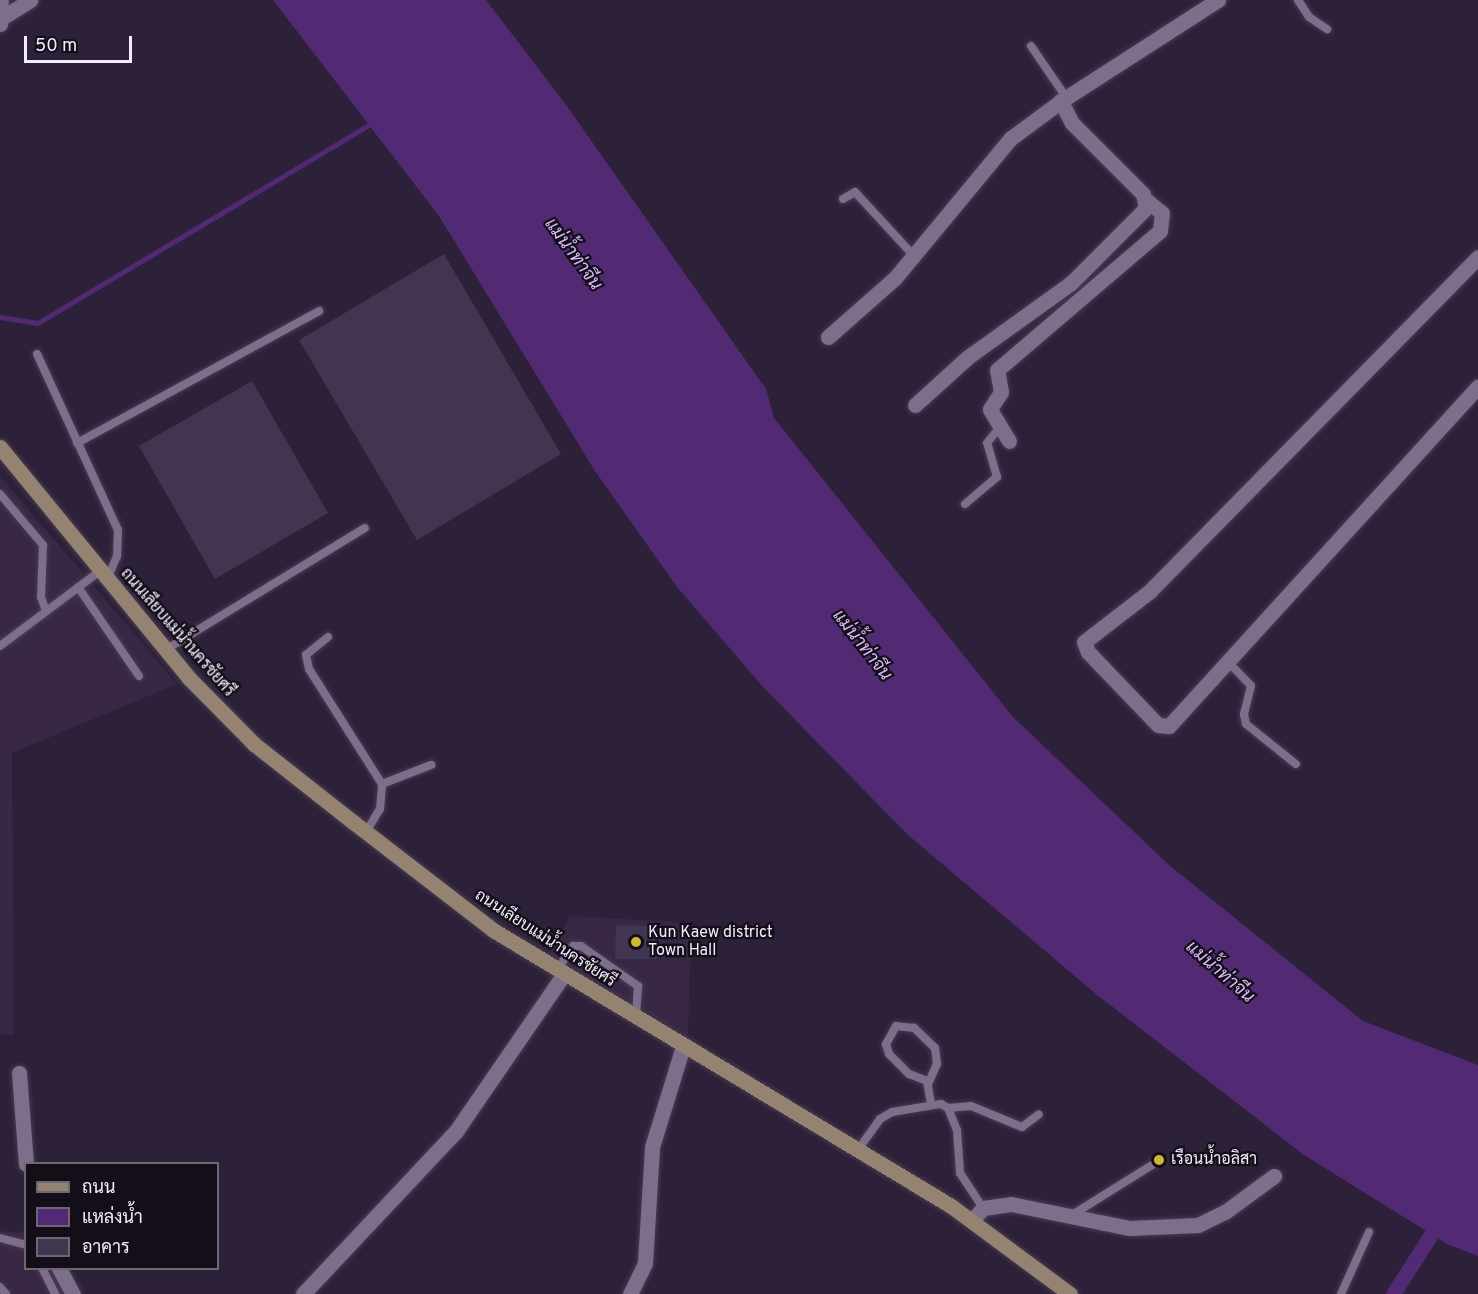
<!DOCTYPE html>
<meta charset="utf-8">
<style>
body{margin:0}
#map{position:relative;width:1478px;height:1294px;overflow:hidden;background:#2d2139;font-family:Overpass,Sarabun,sans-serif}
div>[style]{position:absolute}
.built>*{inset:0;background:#382846}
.water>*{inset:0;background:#522a73}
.stream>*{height:4.5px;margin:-2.25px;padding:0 2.25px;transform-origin:2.25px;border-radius:2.25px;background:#522a73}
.canal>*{height:15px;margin:-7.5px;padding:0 7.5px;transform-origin:7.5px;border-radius:7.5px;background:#522a73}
.building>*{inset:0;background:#42354f}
.roads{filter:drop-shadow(0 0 2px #473c50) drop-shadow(0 0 2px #473c50)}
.lane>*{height:8px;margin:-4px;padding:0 4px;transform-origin:4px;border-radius:4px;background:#7d6f8c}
.street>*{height:15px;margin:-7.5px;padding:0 7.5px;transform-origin:7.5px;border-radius:7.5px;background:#7d6f8c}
.secondary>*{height:15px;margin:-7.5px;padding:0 7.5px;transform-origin:7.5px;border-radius:7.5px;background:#948370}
.dots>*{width:16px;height:16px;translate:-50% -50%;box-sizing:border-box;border:3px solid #130e18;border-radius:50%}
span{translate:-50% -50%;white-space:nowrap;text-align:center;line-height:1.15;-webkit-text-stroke:4.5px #130e18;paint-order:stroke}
.street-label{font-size:16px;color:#f3ecfc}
.poi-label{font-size:16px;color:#f3ecfc}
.left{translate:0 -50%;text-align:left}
.water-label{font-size:18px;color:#d9baf9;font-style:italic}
.legend{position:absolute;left:24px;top:1162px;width:195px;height:108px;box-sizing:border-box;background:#130e18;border:2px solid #6d6773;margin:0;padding:8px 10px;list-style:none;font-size:18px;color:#f3ecfc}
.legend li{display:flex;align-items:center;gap:12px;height:30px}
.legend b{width:30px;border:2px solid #6d6773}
.scale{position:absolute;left:24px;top:36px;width:108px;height:27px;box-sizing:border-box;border:3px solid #f3ecfc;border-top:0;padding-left:8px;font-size:18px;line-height:21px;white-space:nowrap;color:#f3ecfc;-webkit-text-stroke:4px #130e18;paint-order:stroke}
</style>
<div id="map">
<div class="built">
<i style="clip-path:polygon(0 476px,177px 684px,12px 753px,14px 1035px,0 1034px)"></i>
<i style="clip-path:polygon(570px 916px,691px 923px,688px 1037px,549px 955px)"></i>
<i style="clip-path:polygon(25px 1231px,26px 1268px,52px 1269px,64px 1294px,0 1294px,0 1233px)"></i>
</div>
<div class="water">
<i style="clip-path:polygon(273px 0,486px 0,564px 102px,766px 389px,774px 418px,1013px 717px,1169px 865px,1363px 1021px,1478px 1065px,1478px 1256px,1447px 1244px,1304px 1155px,1096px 994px,908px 835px,764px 688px,677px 587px,595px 471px,439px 216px)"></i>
</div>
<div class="stream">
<i style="left:0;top:317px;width:38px;rotate:9deg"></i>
<i style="left:38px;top:323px;width:389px;rotate:-30.9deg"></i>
</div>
<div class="canal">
<i style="left:1393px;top:1294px;width:91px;rotate:-57.5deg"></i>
</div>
<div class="building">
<i style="clip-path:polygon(444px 254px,561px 454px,417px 540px,299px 340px)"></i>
<i style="clip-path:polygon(252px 381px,328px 513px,215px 579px,139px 446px)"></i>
<i style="clip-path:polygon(616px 925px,657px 926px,656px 959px,615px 959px)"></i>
</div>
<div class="roads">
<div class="lane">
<i style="left:1298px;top:0;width:20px;rotate:57deg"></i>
<i style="left:1309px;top:17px;width:22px;rotate:34deg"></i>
<i style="left:1031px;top:46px;width:62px;rotate:55.5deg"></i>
<i style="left:843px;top:199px;width:14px;rotate:-30deg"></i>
<i style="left:855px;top:192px;width:87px;rotate:47.3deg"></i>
<i style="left:37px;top:354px;width:194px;rotate:65.3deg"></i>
<i style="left:118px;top:530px;width:26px;rotate:92deg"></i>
<i style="left:117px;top:556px;width:25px;rotate:113deg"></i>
<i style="left:77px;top:443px;width:276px;rotate:-28.6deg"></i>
<i style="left:0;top:494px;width:67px;rotate:49.9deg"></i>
<i style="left:43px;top:545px;width:52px;rotate:92.2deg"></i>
<i style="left:41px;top:597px;width:15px;rotate:70deg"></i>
<i style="left:965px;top:504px;width:42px;rotate:-40.2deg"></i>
<i style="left:997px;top:477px;width:35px;rotate:-106deg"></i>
<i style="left:987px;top:443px;width:19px;rotate:-51deg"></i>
<i style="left:78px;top:587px;width:108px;rotate:55.6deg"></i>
<i style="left:328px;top:637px;width:28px;rotate:141deg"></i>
<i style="left:306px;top:655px;width:14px;rotate:78deg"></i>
<i style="left:309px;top:669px;width:136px;rotate:57.6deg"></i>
<i style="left:382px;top:784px;width:53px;rotate:-21.2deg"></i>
<i style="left:0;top:646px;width:125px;rotate:-36.9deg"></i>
<i style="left:165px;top:650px;width:234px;rotate:-31.4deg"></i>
<i style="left:1230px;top:664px;width:30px;rotate:46deg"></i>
<i style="left:1251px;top:686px;width:29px;rotate:104deg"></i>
<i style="left:1244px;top:714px;width:10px;rotate:79deg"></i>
<i style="left:1246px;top:724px;width:64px;rotate:38.7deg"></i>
<i style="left:366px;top:832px;width:27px;rotate:-59deg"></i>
<i style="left:380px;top:809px;width:25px;rotate:-85deg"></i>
<i style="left:557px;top:970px;width:29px;rotate:-56deg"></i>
<i style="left:573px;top:946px;width:8px"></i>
<i style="left:581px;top:946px;width:70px;rotate:35.1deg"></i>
<i style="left:638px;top:986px;width:31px;rotate:94deg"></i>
<i style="left:928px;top:1084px;width:22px;rotate:-66deg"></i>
<i style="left:937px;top:1064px;width:16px;rotate:-97deg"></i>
<i style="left:935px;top:1048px;width:29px;rotate:-136deg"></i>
<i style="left:914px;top:1028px;width:18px;rotate:-174deg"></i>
<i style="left:896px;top:1026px;width:21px;rotate:119deg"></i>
<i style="left:886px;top:1044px;width:10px;rotate:73deg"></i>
<i style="left:889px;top:1054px;width:28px;rotate:45deg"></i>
<i style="left:909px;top:1074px;width:19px;rotate:21deg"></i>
<i style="left:927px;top:1081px;width:22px;rotate:80deg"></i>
<i style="left:948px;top:1108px;width:23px;rotate:-5deg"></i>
<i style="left:971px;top:1106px;width:55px;rotate:22.4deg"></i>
<i style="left:1022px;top:1127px;width:21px;rotate:-37deg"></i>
<i style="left:857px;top:1151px;width:39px;rotate:-54deg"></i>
<i style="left:880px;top:1119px;width:14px;rotate:-30deg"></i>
<i style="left:892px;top:1112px;width:50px;rotate:-9.3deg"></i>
<i style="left:941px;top:1104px;width:8px;rotate:30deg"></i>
<i style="left:948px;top:1108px;width:24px;rotate:68deg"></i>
<i style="left:957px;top:1130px;width:43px;rotate:86deg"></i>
<i style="left:960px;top:1173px;width:42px;rotate:56.7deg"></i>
<i style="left:1072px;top:1215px;width:104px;rotate:-32deg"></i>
<i style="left:0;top:1238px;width:27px;rotate:15deg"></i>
<i style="left:42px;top:1268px;width:29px;rotate:63deg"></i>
<i style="left:0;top:1287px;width:9px;rotate:49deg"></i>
<i style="left:1341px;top:1294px;width:68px;rotate:-65.7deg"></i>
</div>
<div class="street">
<i style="left:0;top:19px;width:36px;rotate:-32deg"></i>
<i style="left:0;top:24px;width:24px;rotate:-88deg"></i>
<i style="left:1478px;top:257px;width:468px;rotate:134.5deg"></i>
<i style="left:1150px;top:591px;width:83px;rotate:142.3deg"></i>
<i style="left:1084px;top:642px;width:11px;rotate:68deg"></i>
<i style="left:1088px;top:652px;width:101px;rotate:46.2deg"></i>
<i style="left:1158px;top:725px;width:11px;rotate:5deg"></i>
<i style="left:1169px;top:726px;width:459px;rotate:-47.7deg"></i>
<i style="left:828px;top:337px;width:89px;rotate:-41.4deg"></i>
<i style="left:895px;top:278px;width:182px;rotate:-50.4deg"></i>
<i style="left:1011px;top:138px;width:62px;rotate:-36.5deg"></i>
<i style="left:915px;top:405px;width:72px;rotate:-42.2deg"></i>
<i style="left:968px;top:357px;width:127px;rotate:-35.7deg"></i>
<i style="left:1071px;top:283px;width:106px;rotate:-45deg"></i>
<i style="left:1146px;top:208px;width:14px;rotate:-102deg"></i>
<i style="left:1143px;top:194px;width:100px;rotate:-135deg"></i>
<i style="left:1072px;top:123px;width:25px;rotate:-117deg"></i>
<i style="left:1061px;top:101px;width:187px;rotate:-32.8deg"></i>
<i style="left:1009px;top:441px;width:37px;rotate:-121deg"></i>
<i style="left:990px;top:409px;width:20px;rotate:-57deg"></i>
<i style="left:1001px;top:392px;width:22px;rotate:-100deg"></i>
<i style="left:997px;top:370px;width:214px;rotate:-40.5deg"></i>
<i style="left:1160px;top:231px;width:18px;rotate:-84deg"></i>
<i style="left:1162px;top:213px;width:19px;rotate:-141deg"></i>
<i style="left:19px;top:1073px;width:91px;rotate:85.6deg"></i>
<i style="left:972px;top:1220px;width:16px;rotate:-47deg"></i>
<i style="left:983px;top:1208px;width:28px;rotate:-8deg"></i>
<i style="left:1011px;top:1204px;width:120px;rotate:11.5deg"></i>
<i style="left:1129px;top:1228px;width:69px;rotate:-2.5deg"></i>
<i style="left:1198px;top:1225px;width:30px;rotate:-26deg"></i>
<i style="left:1225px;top:1212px;width:61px;rotate:-36.3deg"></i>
<i style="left:59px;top:1268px;width:30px;rotate:62deg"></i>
<i style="left:303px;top:1294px;width:224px;rotate:-46.8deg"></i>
<i style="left:456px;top:1131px;width:191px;rotate:-55.5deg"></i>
<i style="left:630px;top:1294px;width:34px;rotate:-64deg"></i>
<i style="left:645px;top:1263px;width:116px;rotate:-86.5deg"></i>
<i style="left:652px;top:1147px;width:106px;rotate:-72.9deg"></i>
</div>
<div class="secondary">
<i style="left:0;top:447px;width:298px;rotate:50.7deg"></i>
<i style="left:189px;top:678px;width:93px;rotate:45.4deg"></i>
<i style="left:254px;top:744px;width:126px;rotate:38.2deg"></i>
<i style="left:353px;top:822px;width:177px;rotate:37.6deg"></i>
<i style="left:493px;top:930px;width:535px;rotate:31.07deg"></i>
<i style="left:951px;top:1206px;width:148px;rotate:36.5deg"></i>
</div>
</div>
<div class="dots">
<i style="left:636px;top:942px;background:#d1b736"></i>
<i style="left:1159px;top:1160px;background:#d1b736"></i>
</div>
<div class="street-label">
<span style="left:177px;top:633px;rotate:49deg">ถนนเลียบแม่น้ำนครชัยศรี</span>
<span style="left:545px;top:939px;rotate:33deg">ถนนเลียบแม่น้ำนครชัยศรี</span>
</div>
<div class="poi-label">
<span class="left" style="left:648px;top:942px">Kun Kaew district<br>Town Hall</span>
<span class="left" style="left:1171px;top:1160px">เรือนน้ำอลิสา</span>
</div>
<div class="water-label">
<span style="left:572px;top:255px;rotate:54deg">แม่น้ำท่าจีน</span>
<span style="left:861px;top:646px;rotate:52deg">แม่น้ำท่าจีน</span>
<span style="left:1219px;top:973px;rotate:41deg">แม่น้ำท่าจีน</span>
</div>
<ul class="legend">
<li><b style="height:8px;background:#948370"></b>ถนน</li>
<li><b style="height:16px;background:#522a73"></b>แหล่งน้ำ</li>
<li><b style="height:16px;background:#42354f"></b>อาคาร</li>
</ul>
<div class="scale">50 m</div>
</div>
